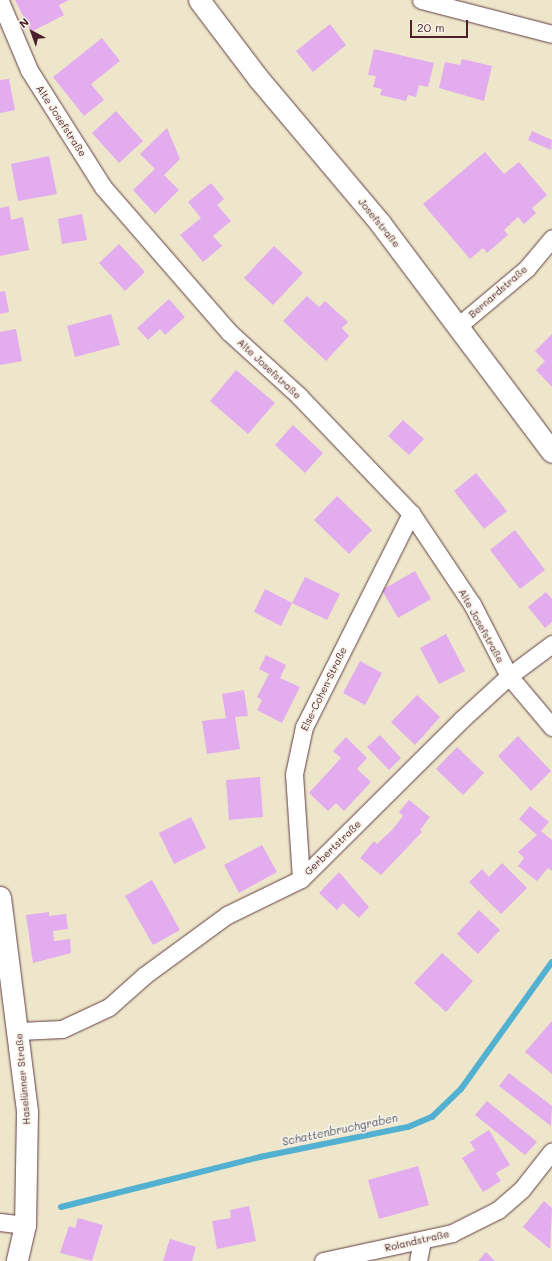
<!DOCTYPE html>
<meta charset="utf-8">
<style>
body{margin:0}
#map{position:relative;width:552px;height:1261px;overflow:hidden;background:#ede6ca;font-family:Mali,sans-serif}
div>[style]{position:absolute}
.stream>*{height:6px;margin:-3px;padding:0 3px;transform-origin:3px;border-radius:3px;background:#52b0d1}
.building>*{inset:0;background:#e3acee}
.roads{filter:drop-shadow(0 0 1px #623d43) drop-shadow(0 0 1px #623d43)}
.minor>*{height:17px;margin:-8.5px;padding:0 8.5px;transform-origin:8.5px;border-radius:8.5px;background:#fff}
.tertiary>*{height:21px;margin:-10.5px;padding:0 10.5px;transform-origin:10.5px;border-radius:10.5px;background:#fff}
span{translate:-50% -50%;white-space:nowrap;text-align:center;line-height:1.15;-webkit-text-stroke:3.5px #f7f3e8;paint-order:stroke}
.street-label{font-size:10px;color:#4a1f2b}
.water-label{font-size:11px;color:#4d5265;font-style:italic}
.north{position:absolute;left:12px;top:12px;width:40px;height:40px;-webkit-text-stroke:3px #f7f3e8;paint-order:stroke;rotate:319deg;font-size:11px;font-weight:700;line-height:16px;text-align:center;color:#4a1f2b}
.north::after{content:'';display:block;margin:auto;width:14px;height:18px;background:#4a1f2b;clip-path:polygon(50% 0,100% 100%,50% 72%,0 100%)}
.scale{position:absolute;left:410px;top:20px;width:58px;height:18px;box-sizing:border-box;border:2px solid #4a1f2b;border-top:0;padding-left:5px;font-size:12px;line-height:14px;white-space:nowrap;color:#4a1f2b;-webkit-text-stroke:3px #f7f3e8;paint-order:stroke}
</style>
<div id="map">
<div class="stream">
<i style="left:61px;top:1207px;width:205px;rotate:-14.1deg"></i>
<i style="left:260px;top:1157px;width:151px;rotate:-11.5deg"></i>
<i style="left:408px;top:1127px;width:26px;rotate:-23deg"></i>
<i style="left:432px;top:1117px;width:40px;rotate:-44deg"></i>
<i style="left:461px;top:1089px;width:156px;rotate:-54.4deg"></i>
</div>
<div class="building">
<i style="clip-path:polygon(15px 0,69px 0,59px 5px,64px 15px,31px 32px)"></i>
<i style="clip-path:polygon(330px 24px,346px 45px,313px 72px,296px 51px)"></i>
<i style="clip-path:polygon(102px 38px,120px 61px,91px 84px,104px 100px,84px 116px,53px 77px)"></i>
<i style="clip-path:polygon(374px 49px,434px 63px,428px 87px,419px 85px,416px 97px,408px 95px,406px 101px,380px 95px,382px 89px,373px 87px,376px 76px,368px 75px)"></i>
<i style="clip-path:polygon(462px 59px,492px 66px,484px 101px,439px 88px,445px 62px,460px 65px)"></i>
<i style="clip-path:polygon(9px 79px,15px 110px,0 113px,0 80px)"></i>
<i style="clip-path:polygon(116px 111px,143px 141px,119px 163px,92px 133px)"></i>
<i style="clip-path:polygon(167px 128px,180px 159px,164px 175px,179px 190px,155px 214px,133px 190px,155px 169px,140px 154px)"></i>
<i style="clip-path:polygon(532px 131px,552px 140px,551px 150px,528px 140px)"></i>
<i style="clip-path:polygon(485px 152px,504px 174px,519px 162px,547px 195px,532px 208px,536px 213px,524px 224px,518px 217px,504px 230px,508px 235px,487px 253px,483px 248px,470px 259px,423px 204px)"></i>
<i style="clip-path:polygon(49px 156px,57px 194px,18px 201px,11px 164px)"></i>
<i style="clip-path:polygon(211px 183px,224px 199px,217px 205px,231px 221px,213px 236px,222px 246px,203px 262px,180px 235px,201px 218px,188px 202px)"></i>
<i style="clip-path:polygon(9px 206px,11px 220px,23px 217px,29px 250px,0 256px,0 208px)"></i>
<i style="clip-path:polygon(82px 214px,87px 240px,62px 244px,58px 219px)"></i>
<i style="clip-path:polygon(119px 244px,145px 272px,125px 291px,99px 263px)"></i>
<i style="clip-path:polygon(274px 246px,303px 273px,273px 305px,244px 278px)"></i>
<i style="clip-path:polygon(5px 291px,9px 312px,0 314px,0 292px)"></i>
<i style="clip-path:polygon(307px 296px,319px 307px,325px 301px,348px 322px,342px 328px,349px 336px,326px 361px,283px 321px)"></i>
<i style="clip-path:polygon(169px 299px,185px 317px,165px 335px,160px 329px,148px 340px,137px 328px)"></i>
<i style="clip-path:polygon(111px 314px,120px 345px,75px 357px,67px 326px)"></i>
<i style="clip-path:polygon(16px 329px,22px 361px,0 365px,0 332px)"></i>
<i style="clip-path:polygon(552px 334px,552px 387px,536px 370px,545px 361px,535px 351px)"></i>
<i style="clip-path:polygon(236px 370px,275px 403px,248px 434px,210px 401px)"></i>
<i style="clip-path:polygon(403px 420px,424px 439px,409px 455px,388px 436px)"></i>
<i style="clip-path:polygon(293px 425px,323px 453px,305px 473px,275px 445px)"></i>
<i style="clip-path:polygon(476px 473px,507px 511px,484px 529px,454px 491px)"></i>
<i style="clip-path:polygon(337px 496px,372px 530px,349px 554px,314px 520px)"></i>
<i style="clip-path:polygon(515px 530px,545px 570px,520px 589px,490px 550px)"></i>
<i style="clip-path:polygon(415px 571px,431px 599px,398px 618px,382px 590px)"></i>
<i style="clip-path:polygon(305px 577px,340px 594px,327px 620px,292px 603px)"></i>
<i style="clip-path:polygon(265px 589px,292px 603px,281px 626px,254px 612px)"></i>
<i style="clip-path:polygon(546px 592px,552px 599px,552px 622px,545px 628px,528px 607px)"></i>
<i style="clip-path:polygon(446px 634px,465px 671px,439px 684px,420px 648px)"></i>
<i style="clip-path:polygon(266px 655px,286px 665px,280px 678px,300px 687px,282px 723px,257px 710px,262px 700px,257px 697px,269px 674px,259px 669px)"></i>
<i style="clip-path:polygon(360px 661px,382px 673px,365px 705px,343px 693px)"></i>
<i style="clip-path:polygon(244px 690px,248px 716px,235px 717px,240px 749px,207px 754px,202px 721px,226px 718px,222px 694px)"></i>
<i style="clip-path:polygon(417px 695px,440px 717px,415px 745px,391px 722px)"></i>
<i style="clip-path:polygon(380px 735px,401px 758px,389px 770px,367px 747px)"></i>
<i style="clip-path:polygon(518px 736px,551px 771px,531px 791px,498px 756px)"></i>
<i style="clip-path:polygon(346px 737px,367px 758px,357px 769px,371px 782px,344px 811px,336px 803px,328px 811px,309px 793px,341px 758px,333px 751px)"></i>
<i style="clip-path:polygon(457px 747px,484px 773px,463px 795px,436px 769px)"></i>
<i style="clip-path:polygon(260px 777px,263px 817px,229px 820px,226px 780px)"></i>
<i style="clip-path:polygon(409px 800px,430px 817px,420px 830px,422px 832px,381px 875px,360px 858px,374px 841px,377px 844px,392px 830px,403px 816px,399px 812px)"></i>
<i style="clip-path:polygon(530px 806px,549px 822px,541px 831px,552px 840px,552px 871px,548px 868px,537px 881px,518px 866px,524px 858px,518px 852px,537px 835px,519px 819px)"></i>
<i style="clip-path:polygon(191px 817px,206px 848px,174px 864px,159px 833px)"></i>
<i style="clip-path:polygon(262px 845px,277px 872px,239px 893px,224px 865px)"></i>
<i style="clip-path:polygon(502px 863px,527px 888px,501px 914px,469px 882px,482px 869px,489px 877px)"></i>
<i style="clip-path:polygon(339px 872px,369px 907px,359px 918px,343px 903px,337px 910px,319px 893px)"></i>
<i style="clip-path:polygon(152px 880px,180px 930px,153px 945px,125px 896px)"></i>
<i style="clip-path:polygon(479px 910px,500px 930px,478px 954px,457px 934px)"></i>
<i style="clip-path:polygon(49px 912px,49px 916px,66px 914px,68px 929px,53px 931px,54px 941px,70px 939px,71px 953px,33px 963px,26px 915px)"></i>
<i style="clip-path:polygon(442px 953px,473px 981px,446px 1012px,414px 983px)"></i>
<i style="clip-path:polygon(552px 1021px,552px 1074px,525px 1052px)"></i>
<i style="clip-path:polygon(509px 1073px,552px 1106px,551px 1126px,499px 1086px)"></i>
<i style="clip-path:polygon(487px 1101px,537px 1142px,525px 1155px,475px 1115px)"></i>
<i style="clip-path:polygon(489px 1130px,510px 1165px,496px 1173px,501px 1181px,483px 1192px,462px 1158px,475px 1150px,470px 1142px)"></i>
<i style="clip-path:polygon(418px 1166px,429px 1205px,379px 1219px,368px 1180px)"></i>
<i style="clip-path:polygon(544px 1201px,552px 1208px,550px 1249px,523px 1227px)"></i>
<i style="clip-path:polygon(249px 1206px,256px 1241px,217px 1249px,212px 1221px,231px 1218px,230px 1210px)"></i>
<i style="clip-path:polygon(78px 1218px,103px 1225px,92px 1261px,60px 1253px,69px 1226px,75px 1228px)"></i>
<i style="clip-path:polygon(170px 1239px,196px 1247px,192px 1261px,163px 1261px)"></i>
<i style="clip-path:polygon(486px 1252px,495px 1261px,478px 1261px)"></i>
</div>
<div class="roads">
<div class="minor">
<i style="left:421px;top:0;width:135px;rotate:14.5deg"></i>
<i style="left:0;top:1px;width:75px;rotate:67.2deg"></i>
<i style="left:29px;top:70px;width:138px;rotate:57.7deg"></i>
<i style="left:103px;top:187px;width:192px;rotate:49deg"></i>
<i style="left:229px;top:332px;width:95px;rotate:42.4deg"></i>
<i style="left:299px;top:396px;width:162px;rotate:46.3deg"></i>
<i style="left:411px;top:513px;width:110px;rotate:56.2deg"></i>
<i style="left:472px;top:604px;width:81px;rotate:62.8deg"></i>
<i style="left:509px;top:676px;width:67px;rotate:49.9deg"></i>
<i style="left:458px;top:326px;width:90px;rotate:-40deg"></i>
<i style="left:527px;top:268px;width:39px;rotate:-50deg"></i>
<i style="left:301px;top:879px;width:105px;rotate:-93.8deg"></i>
<i style="left:294px;top:774px;width:48px;rotate:-78deg"></i>
<i style="left:304px;top:727px;width:239px;rotate:-63.4deg"></i>
<i style="left:19px;top:1031px;width:43px;rotate:-2.7deg"></i>
<i style="left:62px;top:1029px;width:52px;rotate:-25.1deg"></i>
<i style="left:109px;top:1007px;width:48px;rotate:-41.6deg"></i>
<i style="left:145px;top:975px;width:102px;rotate:-36.2deg"></i>
<i style="left:227px;top:915px;width:82px;rotate:-25.9deg"></i>
<i style="left:301px;top:879px;width:226px;rotate:-44.8deg"></i>
<i style="left:461px;top:720px;width:65px;rotate:-42.5deg"></i>
<i style="left:509px;top:676px;width:54px;rotate:-36.7deg"></i>
<i style="left:0;top:1222px;width:25px;rotate:7deg"></i>
<i style="left:323px;top:1261px;width:132px;rotate:-12.2deg"></i>
<i style="left:452px;top:1233px;width:51px;rotate:-26.6deg"></i>
<i style="left:498px;top:1210px;width:32px;rotate:-41deg"></i>
<i style="left:522px;top:1189px;width:48px;rotate:-51.7deg"></i>
<i style="left:418px;top:1261px;width:20px;rotate:-79deg"></i>
</div>
<div class="tertiary">
<i style="left:199px;top:0;width:98px;rotate:52.9deg"></i>
<i style="left:258px;top:78px;width:189px;rotate:49.9deg"></i>
<i style="left:380px;top:223px;width:286px;rotate:53.1deg"></i>
<i style="left:0;top:897px;width:217px;rotate:82.8deg"></i>
<i style="left:27px;top:1112px;width:113px;rotate:91deg"></i>
<i style="left:25px;top:1225px;width:37px;rotate:103deg"></i>
</div>
</div>
<div class="street-label">
<span style="left:61px;top:121px;rotate:57deg">Alte Josefstraße</span>
<span style="left:379px;top:223px;rotate:51deg">Josefstraße</span>
<span style="left:498px;top:292px;rotate:-41deg">Bernardstraße</span>
<span style="left:269px;top:369px;rotate:43deg">Alte Josefstraße</span>
<span style="left:481px;top:626px;rotate:61deg">Alte Josefstraße</span>
<span style="left:324px;top:689px;rotate:-64deg">Else-Cohen-Straße</span>
<span style="left:333px;top:848px;rotate:-44deg">Gerbertstraße</span>
<span style="left:23px;top:1079px;rotate:-95deg">Haselünner Straße</span>
<span style="left:417px;top:1241px;rotate:-13deg">Rolandstraße</span>
</div>
<div class="water-label">
<span style="left:340px;top:1130px;rotate:-12deg">Schattenbruchgraben</span>
</div>
<div class="north">N</div>
<div class="scale">20 m</div>
</div>
